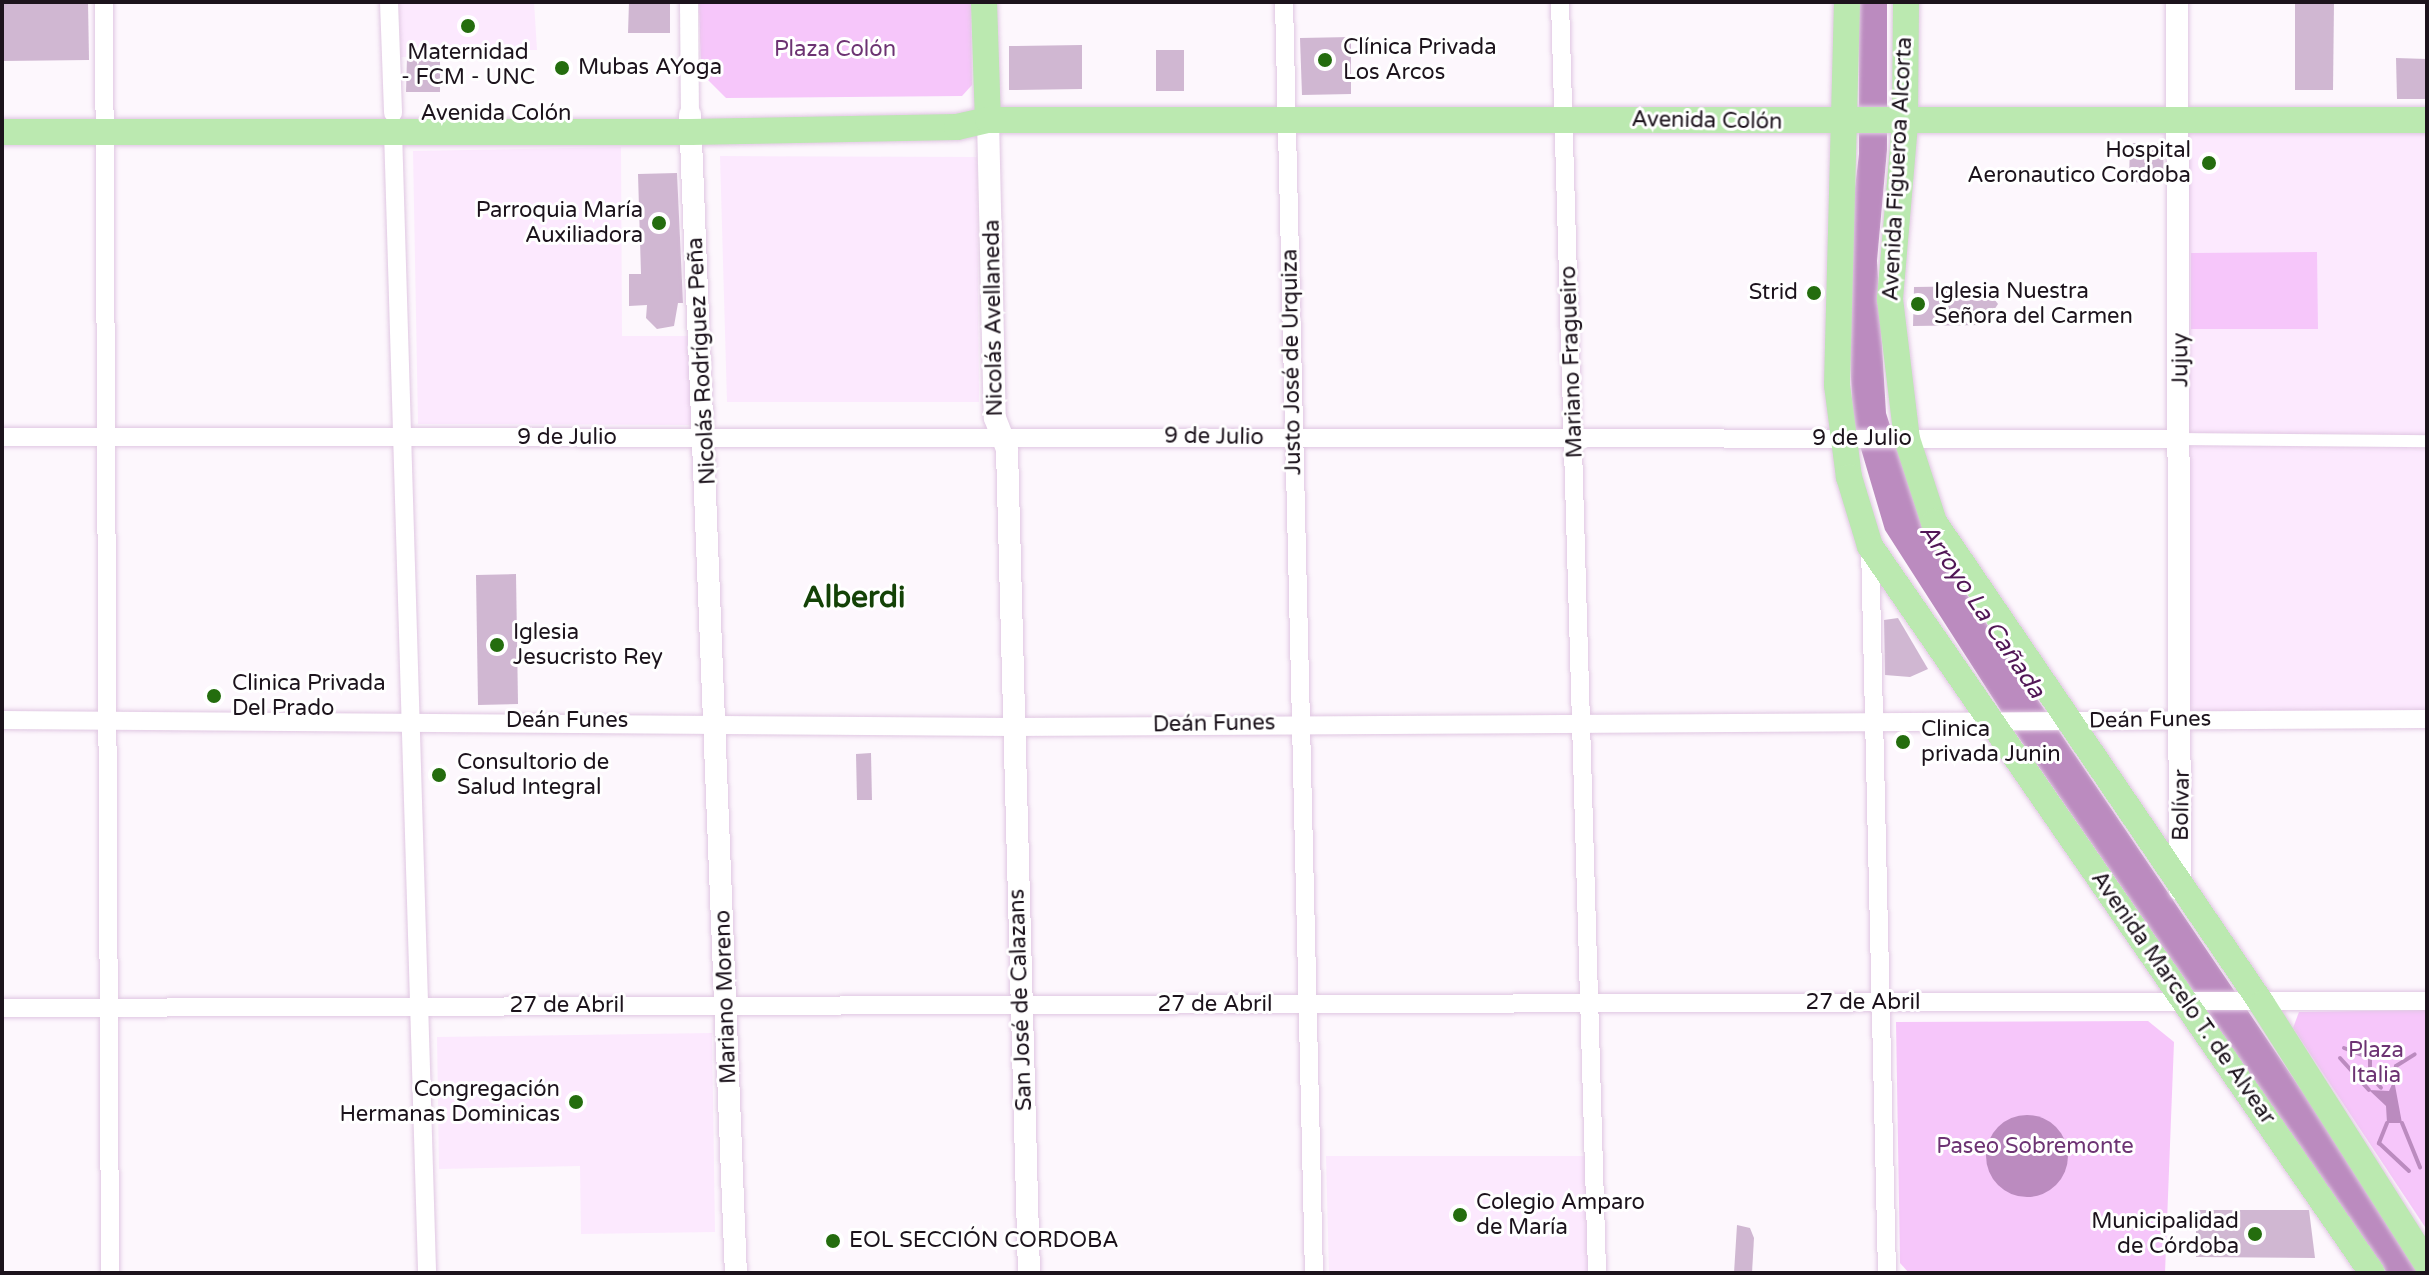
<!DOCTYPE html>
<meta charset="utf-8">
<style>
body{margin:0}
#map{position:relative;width:2429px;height:1275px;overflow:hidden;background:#fdf7fd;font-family:"Varela Round",sans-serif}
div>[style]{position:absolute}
.built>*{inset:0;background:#fce9fe}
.green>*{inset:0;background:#f6c6fa}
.water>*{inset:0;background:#bb8bbf}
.round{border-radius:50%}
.stream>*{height:4px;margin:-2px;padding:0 2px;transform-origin:2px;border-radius:2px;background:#bb8bbf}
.building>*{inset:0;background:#d0b7d2}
.roads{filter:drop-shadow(0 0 2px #e0c7e2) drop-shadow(0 0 2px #e0c7e2)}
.pedestrian>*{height:12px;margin:-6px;padding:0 6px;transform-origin:6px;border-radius:6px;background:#fff}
.minor>*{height:18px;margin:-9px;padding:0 9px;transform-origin:9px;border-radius:9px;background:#fff}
.tertiary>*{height:22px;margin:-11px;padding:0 11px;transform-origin:11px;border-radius:11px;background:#fff}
.primary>*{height:26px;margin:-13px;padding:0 13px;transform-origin:13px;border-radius:13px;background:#bbe9b0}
.dots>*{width:22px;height:22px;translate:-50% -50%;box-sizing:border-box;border:4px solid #fff;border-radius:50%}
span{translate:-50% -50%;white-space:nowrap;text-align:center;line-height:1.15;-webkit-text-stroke:6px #fff;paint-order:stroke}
.poi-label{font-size:22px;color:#1c131c}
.left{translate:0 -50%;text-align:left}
.right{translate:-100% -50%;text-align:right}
.park-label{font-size:22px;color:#6d3373}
.street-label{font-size:22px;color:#1c131c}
.water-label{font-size:24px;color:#511756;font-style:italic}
.district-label{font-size:30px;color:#144307;font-weight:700}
.frame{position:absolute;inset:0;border:4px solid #1c131c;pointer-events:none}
</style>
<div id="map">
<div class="built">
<i style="clip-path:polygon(399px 2px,534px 2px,537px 50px,480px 50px,479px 58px,401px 57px)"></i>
<i style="clip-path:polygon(2179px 122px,2427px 123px,2427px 719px,2184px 719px)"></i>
<i style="clip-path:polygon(621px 147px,622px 336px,690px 336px,693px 425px,418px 424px,413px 151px)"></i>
<i style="clip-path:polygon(720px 156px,977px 157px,979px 402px,727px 402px)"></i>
<i style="clip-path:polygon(712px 1033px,715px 1232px,581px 1234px,580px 1166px,439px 1169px,437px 1037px)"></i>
<i style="clip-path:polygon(1326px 1156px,1590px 1156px,1593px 1273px,1329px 1273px)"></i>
</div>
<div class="green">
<i style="clip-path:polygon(699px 2px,971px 2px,972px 85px,962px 96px,726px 98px,701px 73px)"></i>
<i style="clip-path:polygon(2317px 252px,2318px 329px,2191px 329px,2191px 253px)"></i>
<i style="clip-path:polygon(2427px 1010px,2427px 1230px,2293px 1028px,2299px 1012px)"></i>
<i style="clip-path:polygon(2148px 1021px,2174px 1042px,2165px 1273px,1909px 1273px,1900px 1263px,1896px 1022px)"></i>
</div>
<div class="water">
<i style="clip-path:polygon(1859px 2px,1887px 2px,1887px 150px,1877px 261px,1886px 413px,1925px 533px,2425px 1273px,2387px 1273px,2012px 728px,1885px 530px,1853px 422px,1846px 264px,1859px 154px)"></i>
<i style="clip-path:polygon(2394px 1080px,2402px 1123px,2387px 1123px,2386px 1106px,2369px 1090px,2389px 1091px)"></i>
<i class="round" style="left:1986px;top:1115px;width:82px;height:82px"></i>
</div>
<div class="stream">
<i style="left:2344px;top:1048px;width:28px;rotate:21deg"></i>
<i style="left:2370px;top:1058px;width:18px;rotate:90deg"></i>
<i style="left:2370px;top:1076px;width:16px;rotate:47deg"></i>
<i style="left:2340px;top:1058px;width:43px;rotate:47.8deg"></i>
<i style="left:2394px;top:1080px;width:14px;rotate:-82deg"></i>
<i style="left:2396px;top:1066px;width:22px;rotate:-32deg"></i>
<i style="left:2387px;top:1123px;width:22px;rotate:112deg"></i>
<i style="left:2379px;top:1143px;width:41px;rotate:43deg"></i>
<i style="left:2402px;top:1123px;width:48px;rotate:67.8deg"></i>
</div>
<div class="building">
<i style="clip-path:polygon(2px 2px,88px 2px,89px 60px,2px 61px)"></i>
<i style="clip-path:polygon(629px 2px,670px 2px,670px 33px,628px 33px)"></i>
<i style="clip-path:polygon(2295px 2px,2334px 2px,2333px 90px,2295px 90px)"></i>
<i style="clip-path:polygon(1351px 37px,1351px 94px,1302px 95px,1300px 38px)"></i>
<i style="clip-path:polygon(1082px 45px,1082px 89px,1009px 90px,1009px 46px)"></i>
<i style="clip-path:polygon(1156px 50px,1184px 50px,1184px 91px,1156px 91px)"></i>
<i style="clip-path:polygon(407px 58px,440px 59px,440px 92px,406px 92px)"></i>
<i style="clip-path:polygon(2396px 58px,2427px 59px,2427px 99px,2397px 99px)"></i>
<i style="clip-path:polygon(2130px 143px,2163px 143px,2164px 183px,2129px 182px)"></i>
<i style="clip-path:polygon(677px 173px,683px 303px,678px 303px,674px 326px,657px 329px,646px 318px,647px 305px,629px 306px,629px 274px,641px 274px,638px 174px)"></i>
<i style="clip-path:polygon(1984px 286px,1998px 304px,1984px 325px,1913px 326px,1914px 287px)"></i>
<i style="clip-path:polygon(516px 574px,518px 704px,478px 705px,476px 575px)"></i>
<i style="clip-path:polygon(1898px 618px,1928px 669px,1910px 677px,1885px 675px,1884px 620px)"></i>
<i style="clip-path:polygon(871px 753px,872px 800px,857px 800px,856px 754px)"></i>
<i style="clip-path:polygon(2196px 1210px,2309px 1210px,2315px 1258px,2196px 1257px)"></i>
<i style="clip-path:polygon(1737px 1225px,1750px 1228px,1754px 1238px,1752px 1273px,1734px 1273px)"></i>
</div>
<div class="roads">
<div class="pedestrian">
<i style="left:2182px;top:439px;width:245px;rotate:0.5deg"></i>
</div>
<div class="minor">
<i style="left:104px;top:2px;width:1271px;rotate:89.73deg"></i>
<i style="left:389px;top:2px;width:111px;rotate:87.9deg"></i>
<i style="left:689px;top:2px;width:113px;rotate:89.5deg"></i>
<i style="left:1284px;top:2px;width:1271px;rotate:88.65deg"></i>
<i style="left:1560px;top:2px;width:1272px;rotate:88.33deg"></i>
<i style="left:393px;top:131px;width:1143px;rotate:88.29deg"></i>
<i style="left:2px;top:437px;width:2180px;rotate:0.05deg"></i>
<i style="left:1870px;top:546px;width:727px;rotate:88.66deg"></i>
<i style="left:2px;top:720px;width:1010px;rotate:0.4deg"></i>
<i style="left:1012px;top:727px;width:1415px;rotate:-0.32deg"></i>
<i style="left:2px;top:1008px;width:2425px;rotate:-0.17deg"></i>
</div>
<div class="tertiary">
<i style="left:2177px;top:2px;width:888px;rotate:89.81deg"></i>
<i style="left:690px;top:115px;width:1159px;rotate:87.73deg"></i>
<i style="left:988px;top:120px;width:298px;rotate:88.7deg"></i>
<i style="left:995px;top:418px;width:34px;rotate:69deg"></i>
<i style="left:1007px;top:450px;width:823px;rotate:88.47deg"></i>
</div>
<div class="primary">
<i style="left:984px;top:2px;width:118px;rotate:88.1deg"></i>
<i style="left:1847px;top:2px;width:383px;rotate:91.5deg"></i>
<i style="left:1837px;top:385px;width:93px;rotate:82.6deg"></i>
<i style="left:1849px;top:477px;width:72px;rotate:73.1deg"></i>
<i style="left:1870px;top:546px;width:883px;rotate:55.37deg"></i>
<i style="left:1906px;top:2px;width:122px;rotate:90.5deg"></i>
<i style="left:1905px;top:124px;width:176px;rotate:94.9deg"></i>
<i style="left:1890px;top:299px;width:141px;rotate:83.1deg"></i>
<i style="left:1907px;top:439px;width:87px;rotate:72deg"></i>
<i style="left:1934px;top:522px;width:583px;rotate:55.76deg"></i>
<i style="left:2262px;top:1004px;width:308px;rotate:57.6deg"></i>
<i style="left:2px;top:132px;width:689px"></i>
<i style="left:691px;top:132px;width:266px;rotate:-1.1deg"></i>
<i style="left:957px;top:127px;width:32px;rotate:-13deg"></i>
<i style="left:988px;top:120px;width:1439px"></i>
</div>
</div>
<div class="dots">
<i style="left:468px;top:26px;background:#246d0e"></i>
<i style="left:1325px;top:60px;background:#246d0e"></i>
<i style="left:562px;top:68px;background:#246d0e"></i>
<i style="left:2209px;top:163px;background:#246d0e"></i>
<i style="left:659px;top:223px;background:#246d0e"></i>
<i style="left:1814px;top:293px;background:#246d0e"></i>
<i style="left:1918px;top:304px;background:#246d0e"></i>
<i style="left:497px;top:645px;background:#246d0e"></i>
<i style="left:214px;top:696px;background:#246d0e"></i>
<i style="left:1903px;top:742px;background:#246d0e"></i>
<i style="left:439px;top:775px;background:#246d0e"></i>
<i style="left:576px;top:1102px;background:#246d0e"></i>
<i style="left:1460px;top:1215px;background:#246d0e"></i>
<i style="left:2255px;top:1234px;background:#246d0e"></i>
<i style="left:833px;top:1241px;background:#246d0e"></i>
</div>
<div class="poi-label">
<span class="left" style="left:1343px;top:60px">Clínica Privada<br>Los Arcos</span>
<span style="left:468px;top:65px">Maternidad<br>- FCM - UNC</span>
<span class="left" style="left:578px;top:68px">Mubas AYoga</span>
<span class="right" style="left:2191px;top:163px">Hospital<br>Aeronautico Cordoba</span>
<span class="right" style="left:643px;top:223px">Parroquia María<br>Auxiliadora</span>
<span class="left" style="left:1934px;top:304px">Iglesia Nuestra<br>Señora del Carmen</span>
<span class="right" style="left:1798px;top:293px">Strid</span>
<span class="left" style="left:513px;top:645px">Iglesia<br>Jesucristo Rey</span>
<span class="left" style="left:232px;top:696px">Clinica Privada<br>Del Prado</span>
<span class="left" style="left:1921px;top:742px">Clinica<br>privada Junin</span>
<span class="left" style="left:457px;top:775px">Consultorio de<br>Salud Integral</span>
<span class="right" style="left:560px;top:1102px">Congregación<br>Hermanas Dominicas</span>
<span class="left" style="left:1476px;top:1215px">Colegio Amparo<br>de María</span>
<span class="right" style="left:2239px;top:1234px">Municipalidad<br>de Córdoba</span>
<span class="left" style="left:849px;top:1241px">EOL SECCIÓN CORDOBA</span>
</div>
<div class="park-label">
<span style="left:835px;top:50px">Plaza Colón</span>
<span style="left:2376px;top:1063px">Plaza<br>Italia</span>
<span style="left:2035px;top:1147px">Paseo Sobremonte</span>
</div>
<div class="street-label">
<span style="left:496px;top:114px">Avenida Colón</span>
<span style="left:1707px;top:121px;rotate:1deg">Avenida Colón</span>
<span style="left:1898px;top:169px;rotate:-87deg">Avenida Figueroa Alcorta</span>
<span style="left:994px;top:318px;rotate:-91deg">Nicolás Avellaneda</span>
<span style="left:2181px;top:360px;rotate:-90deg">Jujuy</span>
<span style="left:702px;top:361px;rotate:-93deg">Nicolás Rodríguez Peña</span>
<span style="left:1292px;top:362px;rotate:-91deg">Justo José de Urquiza</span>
<span style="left:1572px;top:362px;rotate:-92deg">Mariano Fragueiro</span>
<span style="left:1214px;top:437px;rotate:1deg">9 de Julio</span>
<span style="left:567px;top:438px">9 de Julio</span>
<span style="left:1862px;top:439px">9 de Julio</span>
<span style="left:2150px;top:720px;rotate:-1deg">Deán Funes</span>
<span style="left:567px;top:721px">Deán Funes</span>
<span style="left:1214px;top:724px;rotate:-1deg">Deán Funes</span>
<span style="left:2182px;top:805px;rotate:-89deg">Bolívar</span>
<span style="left:726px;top:997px;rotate:-92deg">Mariano Moreno</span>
<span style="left:2183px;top:998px;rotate:55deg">Avenida Marcelo T. de Alvear</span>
<span style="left:1021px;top:1000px;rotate:-92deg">San José de Calazans</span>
<span style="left:1863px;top:1003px">27 de Abril</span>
<span style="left:1215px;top:1005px">27 de Abril</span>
<span style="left:567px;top:1006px">27 de Abril</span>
</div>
<div class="water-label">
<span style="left:1982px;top:611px;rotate:56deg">Arroyo La Cañada</span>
</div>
<div class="district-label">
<span style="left:854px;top:598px">Alberdi</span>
</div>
<div class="frame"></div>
</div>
